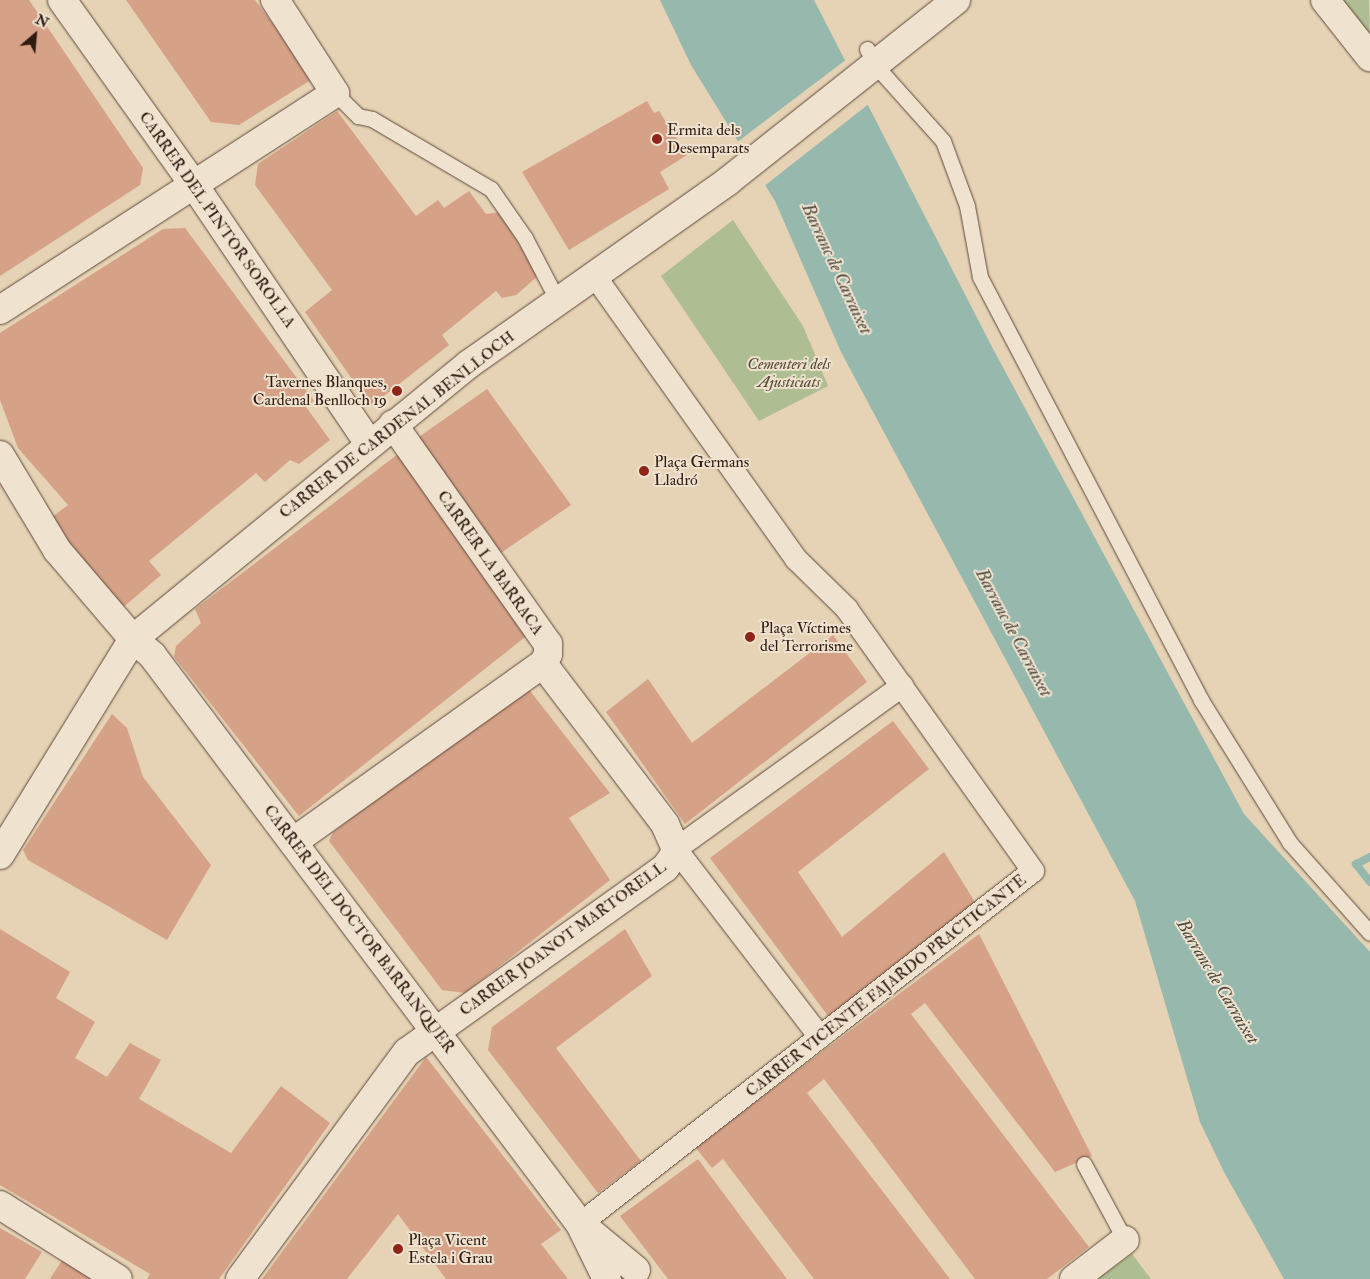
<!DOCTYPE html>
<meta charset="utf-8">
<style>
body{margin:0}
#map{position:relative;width:1370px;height:1279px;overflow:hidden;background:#e6d2b5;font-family:"IM FELL Double Pica",serif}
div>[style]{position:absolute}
.green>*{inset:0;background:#afbd92}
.water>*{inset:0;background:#96b8ad}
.pier>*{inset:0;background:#e6d2b5}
.stream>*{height:8px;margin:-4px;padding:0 4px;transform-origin:4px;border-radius:4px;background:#96b8ad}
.building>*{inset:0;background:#d5a187}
.roads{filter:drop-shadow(0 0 1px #5e493a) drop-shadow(0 0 1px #5e493a)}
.service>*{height:15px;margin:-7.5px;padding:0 7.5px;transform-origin:7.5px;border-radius:7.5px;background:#efe2cf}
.pedestrian>*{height:22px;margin:-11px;padding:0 11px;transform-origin:11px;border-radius:11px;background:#efe2cf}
.minor>*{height:28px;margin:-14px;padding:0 14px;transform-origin:14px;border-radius:14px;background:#efe2cf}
.secondary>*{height:28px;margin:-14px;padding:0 14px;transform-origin:14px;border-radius:14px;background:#efe2cf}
.dots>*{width:14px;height:14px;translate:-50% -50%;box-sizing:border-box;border:2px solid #efe2cf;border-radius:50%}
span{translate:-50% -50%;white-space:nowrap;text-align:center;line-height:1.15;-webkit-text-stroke:4px #efe2cf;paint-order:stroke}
.poi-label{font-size:16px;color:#301b11}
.left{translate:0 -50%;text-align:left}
.right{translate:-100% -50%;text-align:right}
.street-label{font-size:16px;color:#301b11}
.park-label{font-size:16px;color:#564c38;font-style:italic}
.water-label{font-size:18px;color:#4f4a40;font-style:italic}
.north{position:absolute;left:10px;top:10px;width:50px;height:50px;-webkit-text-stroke:4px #efe2cf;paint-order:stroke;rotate:27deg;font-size:14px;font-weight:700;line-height:20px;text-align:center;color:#301b11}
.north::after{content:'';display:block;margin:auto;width:18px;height:22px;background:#301b11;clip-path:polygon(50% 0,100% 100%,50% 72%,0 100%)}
</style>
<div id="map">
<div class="green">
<i style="clip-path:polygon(1337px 0,1369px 0,1370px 40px)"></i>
<i style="clip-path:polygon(733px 220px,803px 326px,828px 386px,759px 421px,661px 276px)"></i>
<i style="clip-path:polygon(1132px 1254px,1151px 1279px,1098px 1279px)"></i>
</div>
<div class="water">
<i style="clip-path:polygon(660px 0,814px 0,992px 347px,1244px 814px,1370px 952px,1370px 1279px,1284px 1279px,1224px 1172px,1200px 1122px,1135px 901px,841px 352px,775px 201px,691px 65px)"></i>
</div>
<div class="pier">
<i style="clip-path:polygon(847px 59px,870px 103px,763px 187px,736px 143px)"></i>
</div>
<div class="stream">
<i style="left:1370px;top:857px;width:16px;rotate:153deg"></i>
<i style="left:1356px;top:864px;width:23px;rotate:52deg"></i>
</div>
<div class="building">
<i style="clip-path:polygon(0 0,29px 0,143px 168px,140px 185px,0 276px)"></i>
<i style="clip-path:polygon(126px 0,255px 0,314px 78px,239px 125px,211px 122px)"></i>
<i style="clip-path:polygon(647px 101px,654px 113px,659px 111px,687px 155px,660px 172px,669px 189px,569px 250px,522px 172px)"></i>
<i style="clip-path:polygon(337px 111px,416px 216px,438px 200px,444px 208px,469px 191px,486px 214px,500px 212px,538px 276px,516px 295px,502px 298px,496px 291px,442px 335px,449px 345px,371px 406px,305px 312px,332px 290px,255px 185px,258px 164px)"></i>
<i style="clip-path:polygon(185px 228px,314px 401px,306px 407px,330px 440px,299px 464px,290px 460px,265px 482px,256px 473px,149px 561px,161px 575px,120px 610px,65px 548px,52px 517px,68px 505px,18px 448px,0 400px,0 333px,163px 229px)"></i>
<i style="clip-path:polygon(487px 389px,571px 505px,495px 557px,416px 439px)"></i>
<i style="clip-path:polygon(398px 454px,529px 634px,299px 816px,174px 657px,176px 646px,201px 623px,195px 609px)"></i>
<i style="clip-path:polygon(833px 635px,867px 682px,685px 824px,606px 712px,648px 679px,692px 743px)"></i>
<i style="clip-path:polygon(527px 687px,610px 793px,569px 818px,610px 880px,465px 993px,442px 990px,329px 841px,333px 832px)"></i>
<i style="clip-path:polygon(112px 714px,127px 728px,143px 777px,211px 865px,167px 940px,28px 860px,23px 850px)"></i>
<i style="clip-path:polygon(893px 721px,929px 769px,798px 872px,842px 937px,944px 852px,978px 907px,831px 1020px,710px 858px)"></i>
<i style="clip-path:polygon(0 929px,70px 972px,56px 998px,95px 1022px,75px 1058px,107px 1077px,130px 1043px,161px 1060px,139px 1099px,231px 1153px,281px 1086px,330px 1123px,219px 1279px,147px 1279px,150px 1274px,0 1185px)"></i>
<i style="clip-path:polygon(625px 929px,652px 976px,556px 1048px,641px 1161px,598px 1193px,488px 1050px,492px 1027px)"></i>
<i style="clip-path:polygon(979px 934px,1092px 1156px,1055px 1172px,925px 1003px,911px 1014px,1089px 1247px,1047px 1279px,975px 1279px,824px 1079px,807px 1093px,950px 1279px,814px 1279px,723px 1159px,712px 1168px,695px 1147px)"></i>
<i style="clip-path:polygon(426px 1057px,561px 1230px,541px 1244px,568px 1279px,446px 1279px,398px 1214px,347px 1279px,262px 1279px)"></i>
<i style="clip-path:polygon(698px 1159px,787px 1279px,668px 1279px,620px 1216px)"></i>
<i style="clip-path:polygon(0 1228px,42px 1252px,25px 1279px,0 1279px)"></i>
<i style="clip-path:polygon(64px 1257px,96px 1279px,50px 1279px)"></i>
</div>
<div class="roads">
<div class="service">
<i style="left:867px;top:49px;width:19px;rotate:62deg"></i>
<i style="left:876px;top:66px;width:101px;rotate:48.2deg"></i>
<i style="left:943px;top:141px;width:69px;rotate:69.7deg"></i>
<i style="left:967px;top:206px;width:72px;rotate:79.6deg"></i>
<i style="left:980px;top:277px;width:477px;rotate:62.4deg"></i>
<i style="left:1201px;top:700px;width:168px;rotate:58.1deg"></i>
<i style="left:1290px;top:843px;width:120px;rotate:48.4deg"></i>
<i style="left:335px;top:93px;width:33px;rotate:45deg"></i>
<i style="left:358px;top:116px;width:14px;rotate:12deg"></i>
<i style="left:372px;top:119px;width:138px;rotate:30.5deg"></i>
<i style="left:491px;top:189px;width:60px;rotate:55.2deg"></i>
<i style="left:525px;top:238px;width:71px;rotate:62.4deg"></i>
<i style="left:1084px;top:1164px;width:86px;rotate:61.7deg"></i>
</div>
<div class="pedestrian">
<i style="left:820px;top:1037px;width:237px;rotate:-127.5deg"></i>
<i style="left:676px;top:849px;width:279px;rotate:-35.8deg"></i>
<i style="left:580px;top:1224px;width:574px;rotate:-37.93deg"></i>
<i style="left:1033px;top:871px;width:321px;rotate:-125.4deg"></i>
<i style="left:847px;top:609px;width:71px;rotate:-135.6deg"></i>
<i style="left:796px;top:559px;width:349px;rotate:-125.4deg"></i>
</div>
<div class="minor">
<i style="left:62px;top:0;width:227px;rotate:54.5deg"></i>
<i style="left:194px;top:185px;width:312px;rotate:55.9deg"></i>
<i style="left:0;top:310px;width:399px;rotate:-32.9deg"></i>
<i style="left:335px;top:93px;width:111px;rotate:-122.8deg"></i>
<i style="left:0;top:455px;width:111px;rotate:59deg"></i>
<i style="left:57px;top:550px;width:117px;rotate:49.5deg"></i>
<i style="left:133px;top:639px;width:25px;rotate:40deg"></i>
<i style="left:152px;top:655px;width:712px;rotate:53.05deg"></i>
<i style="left:580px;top:1224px;width:61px;rotate:63.9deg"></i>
<i style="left:293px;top:842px;width:307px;rotate:-35.5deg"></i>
<i style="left:543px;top:664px;width:11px;rotate:-63deg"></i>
<i style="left:548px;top:654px;width:10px;rotate:-90deg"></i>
<i style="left:548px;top:644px;width:269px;rotate:-125.2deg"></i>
<i style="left:0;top:1205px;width:139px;rotate:32.1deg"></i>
<i style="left:589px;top:1231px;width:61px;rotate:39.7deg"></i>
<i style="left:240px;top:1279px;width:282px;rotate:-53.7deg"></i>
<i style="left:407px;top:1052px;width:317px;rotate:-35.5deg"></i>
<i style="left:665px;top:868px;width:14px;rotate:-54deg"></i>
<i style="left:673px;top:857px;width:9px;rotate:-69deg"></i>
<i style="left:676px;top:849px;width:27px;rotate:-114deg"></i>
<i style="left:665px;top:824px;width:201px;rotate:-127.3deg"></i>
<i style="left:1074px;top:1279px;width:64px;rotate:-37.4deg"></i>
</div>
<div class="secondary">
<i style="left:1325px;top:0;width:73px;rotate:51.7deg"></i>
<i style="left:0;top:855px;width:254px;rotate:-58.4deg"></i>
<i style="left:133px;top:639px;width:434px;rotate:-39.3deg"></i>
<i style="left:469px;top:364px;width:317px;rotate:-35.2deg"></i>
<i style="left:728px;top:181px;width:291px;rotate:-38.4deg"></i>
</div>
</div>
<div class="dots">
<i style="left:657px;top:139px;background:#8f2418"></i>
<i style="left:397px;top:391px;background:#8f2418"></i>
<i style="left:644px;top:471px;background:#8f2418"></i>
<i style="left:750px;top:637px;background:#8f2418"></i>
<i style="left:398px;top:1249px;background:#8f2418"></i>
</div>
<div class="poi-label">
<span class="left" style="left:667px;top:139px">Ermita dels<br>Desemparats</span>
<span class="right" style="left:387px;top:391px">Tavernes Blanques,<br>Cardenal Benlloch 19</span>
<span class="left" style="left:654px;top:471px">Plaça Germans<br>Lladró</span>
<span class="left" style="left:760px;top:637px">Plaça Víctimes<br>del Terrorisme</span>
<span class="left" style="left:408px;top:1249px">Plaça Vicent<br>Estela i Grau</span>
</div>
<div class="street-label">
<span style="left:217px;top:220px;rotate:55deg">CARRER DEL PINTOR SOROLLA</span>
<span style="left:397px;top:425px;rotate:-38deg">CARRER DE CARDENAL BENLLOCH</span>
<span style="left:490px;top:563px;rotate:55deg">CARRER LA BARRACA</span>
<span style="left:359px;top:929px;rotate:53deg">CARRER DEL DOCTOR BARRANQUER</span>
<span style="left:563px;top:939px;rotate:-36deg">CARRER JOANOT MARTORELL</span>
<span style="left:886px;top:986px;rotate:-38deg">CARRER VICENTE FAJARDO PRACTICANTE</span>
</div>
<div class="park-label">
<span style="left:789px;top:373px">Cementeri dels<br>Ajusticiats</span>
</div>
<div class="water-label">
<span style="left:836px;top:269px;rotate:65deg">Barranc de Carraixet</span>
<span style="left:1013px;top:633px;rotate:62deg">Barranc de Carraixet</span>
<span style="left:1217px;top:982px;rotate:59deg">Barranc de Carraixet</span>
</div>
<div class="north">N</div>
</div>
